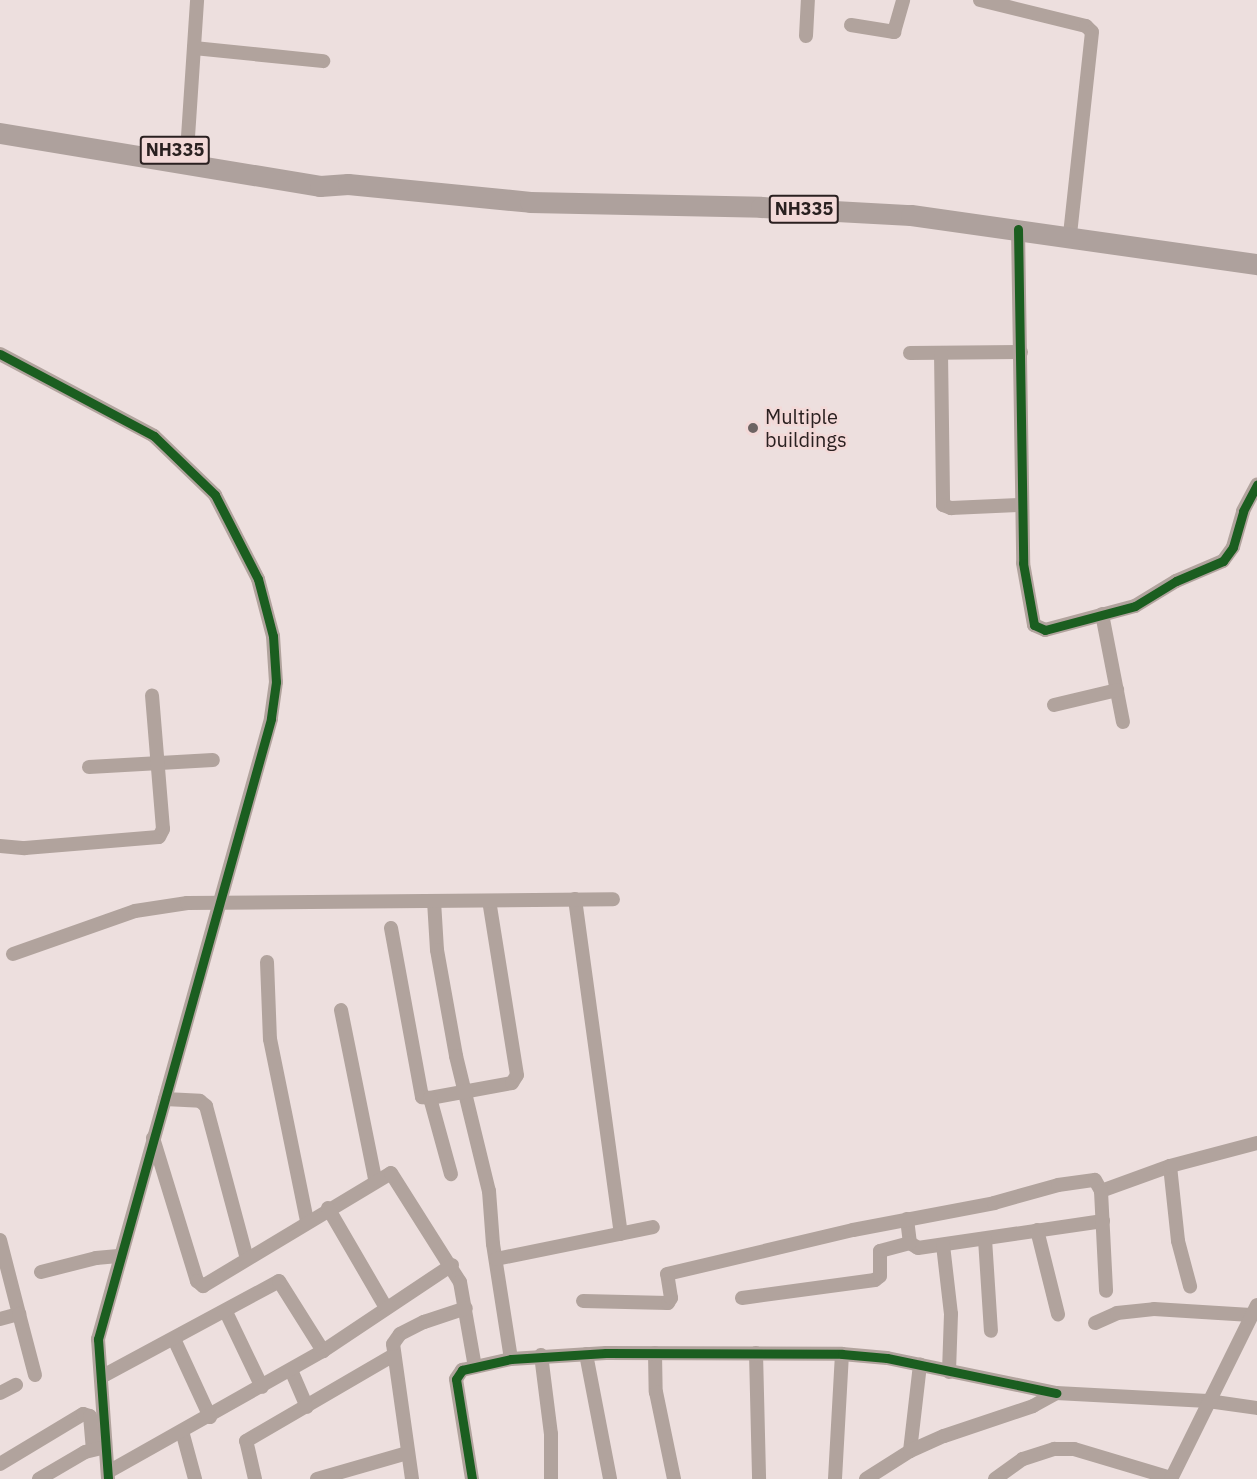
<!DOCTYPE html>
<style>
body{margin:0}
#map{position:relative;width:1257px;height:1479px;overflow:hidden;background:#eddfde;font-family:"IBM Plex Sans",sans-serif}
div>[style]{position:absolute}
.minor>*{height:14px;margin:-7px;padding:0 7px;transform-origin:7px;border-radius:7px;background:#b1a39d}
.highway>*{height:21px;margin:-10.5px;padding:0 10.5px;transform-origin:10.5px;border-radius:10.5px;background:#aea19d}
.cycleway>*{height:9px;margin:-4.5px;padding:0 4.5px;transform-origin:4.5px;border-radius:4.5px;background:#1b5e20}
.dots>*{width:16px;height:16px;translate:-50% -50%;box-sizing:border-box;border:3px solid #f3d9d8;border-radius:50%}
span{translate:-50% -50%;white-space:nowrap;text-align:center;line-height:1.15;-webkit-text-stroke:5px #f3d9d8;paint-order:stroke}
.shield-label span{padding:2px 4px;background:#f3d9d8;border:2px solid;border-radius:4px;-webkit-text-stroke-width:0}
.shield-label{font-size:18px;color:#2a2020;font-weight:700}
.poi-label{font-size:20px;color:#2a2020}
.left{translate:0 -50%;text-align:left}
</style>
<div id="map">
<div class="minor">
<i style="left:980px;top:0;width:109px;rotate:13.8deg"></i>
<i style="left:1086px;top:26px;width:8px;rotate:45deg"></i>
<i style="left:1092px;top:32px;width:205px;rotate:96.2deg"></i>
<i style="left:851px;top:25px;width:44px;rotate:9.2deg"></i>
<i style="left:894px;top:32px;width:33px;rotate:-74deg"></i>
<i style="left:806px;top:36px;width:36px;rotate:-87deg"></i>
<i style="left:194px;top:48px;width:130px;rotate:5.8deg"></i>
<i style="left:187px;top:152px;width:152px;rotate:-86.2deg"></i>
<i style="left:1018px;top:229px;width:334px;rotate:89.1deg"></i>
<i style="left:1023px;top:563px;width:63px;rotate:79.9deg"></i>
<i style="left:1034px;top:625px;width:12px;rotate:24deg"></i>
<i style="left:1045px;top:630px;width:93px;rotate:-14.9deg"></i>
<i style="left:1135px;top:606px;width:48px;rotate:-31.4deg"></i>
<i style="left:1176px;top:581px;width:51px;rotate:-23.1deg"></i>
<i style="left:1223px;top:561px;width:17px;rotate:-54deg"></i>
<i style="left:1233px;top:547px;width:37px;rotate:-74deg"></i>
<i style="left:1243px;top:511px;width:30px;rotate:-62deg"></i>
<i style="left:910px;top:353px;width:111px;rotate:-0.5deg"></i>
<i style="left:941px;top:353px;width:152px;rotate:89.2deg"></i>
<i style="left:943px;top:505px;width:9px;rotate:21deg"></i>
<i style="left:951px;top:508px;width:70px;rotate:-2.5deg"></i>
<i style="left:0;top:354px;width:174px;rotate:28deg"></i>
<i style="left:154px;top:436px;width:85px;rotate:44deg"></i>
<i style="left:215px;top:495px;width:94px;rotate:62.9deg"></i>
<i style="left:258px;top:579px;width:59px;rotate:75.3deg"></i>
<i style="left:273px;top:636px;width:46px;rotate:86.3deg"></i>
<i style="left:276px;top:682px;width:37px;rotate:98deg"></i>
<i style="left:271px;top:719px;width:644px;rotate:105.59deg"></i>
<i style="left:98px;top:1339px;width:140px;rotate:85.9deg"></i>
<i style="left:1102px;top:614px;width:110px;rotate:79deg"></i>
<i style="left:1054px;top:705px;width:65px;rotate:-13.4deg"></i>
<i style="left:89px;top:767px;width:124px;rotate:-3.2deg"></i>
<i style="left:0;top:846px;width:25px;rotate:5deg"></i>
<i style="left:25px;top:848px;width:134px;rotate:-4.7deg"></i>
<i style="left:159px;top:837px;width:9px;rotate:-63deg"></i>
<i style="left:163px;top:829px;width:134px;rotate:-94.7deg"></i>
<i style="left:575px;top:899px;width:338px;rotate:82.2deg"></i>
<i style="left:434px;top:901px;width:49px;rotate:86.5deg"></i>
<i style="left:437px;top:950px;width:108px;rotate:79.8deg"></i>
<i style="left:456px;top:1056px;width:139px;rotate:76.3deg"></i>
<i style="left:489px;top:1191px;width:53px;rotate:85.7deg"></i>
<i style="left:493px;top:1244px;width:116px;rotate:81.1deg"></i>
<i style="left:391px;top:928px;width:172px;rotate:79.6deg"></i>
<i style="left:422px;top:1097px;width:8px;rotate:7deg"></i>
<i style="left:430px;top:1098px;width:83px;rotate:-10.4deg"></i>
<i style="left:512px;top:1083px;width:9px;rotate:-58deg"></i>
<i style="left:517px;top:1075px;width:176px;rotate:-99.1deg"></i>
<i style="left:13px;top:954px;width:129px;rotate:-19.4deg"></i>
<i style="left:135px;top:911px;width:53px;rotate:-8.7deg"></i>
<i style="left:187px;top:903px;width:426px;rotate:-0.5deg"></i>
<i style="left:267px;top:962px;width:77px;rotate:87.8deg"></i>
<i style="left:270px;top:1039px;width:186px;rotate:78.5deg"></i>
<i style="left:341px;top:1010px;width:172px;rotate:78.6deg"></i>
<i style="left:430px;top:1098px;width:79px;rotate:74.6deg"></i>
<i style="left:165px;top:1099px;width:35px;rotate:3deg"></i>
<i style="left:200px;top:1101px;width:8px;rotate:40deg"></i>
<i style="left:206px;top:1106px;width:158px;rotate:75deg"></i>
<i style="left:153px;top:1138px;width:150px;rotate:72.9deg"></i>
<i style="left:197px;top:1281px;width:8px;rotate:40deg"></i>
<i style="left:203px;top:1286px;width:219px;rotate:-31deg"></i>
<i style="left:391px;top:1173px;width:129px;rotate:57.7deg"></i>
<i style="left:460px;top:1282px;width:86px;rotate:80deg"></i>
<i style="left:1170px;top:1166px;width:75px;rotate:83.9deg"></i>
<i style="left:1178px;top:1241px;width:47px;rotate:75.1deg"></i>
<i style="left:1101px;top:1191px;width:73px;rotate:-19.9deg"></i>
<i style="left:1170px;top:1166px;width:90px;rotate:-14.8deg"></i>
<i style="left:328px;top:1208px;width:113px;rotate:59.8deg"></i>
<i style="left:907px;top:1219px;width:24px;rotate:83deg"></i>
<i style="left:910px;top:1243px;width:9px;rotate:32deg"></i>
<i style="left:918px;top:1248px;width:187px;rotate:-8.3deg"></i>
<i style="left:1037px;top:1230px;width:87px;rotate:76deg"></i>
<i style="left:985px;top:1239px;width:92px;rotate:86.3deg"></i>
<i style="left:0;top:1240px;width:76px;rotate:75.6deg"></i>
<i style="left:943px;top:1245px;width:69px;rotate:83.4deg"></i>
<i style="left:951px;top:1314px;width:58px;rotate:92deg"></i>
<i style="left:496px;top:1259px;width:160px;rotate:-11.5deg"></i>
<i style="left:41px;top:1272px;width:57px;rotate:-14.3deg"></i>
<i style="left:96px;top:1258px;width:25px;rotate:-5deg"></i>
<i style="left:742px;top:1298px;width:134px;rotate:-7.7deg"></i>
<i style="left:875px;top:1280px;width:6px;rotate:-39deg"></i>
<i style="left:880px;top:1276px;width:25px;rotate:-90deg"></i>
<i style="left:880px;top:1251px;width:31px;rotate:-15deg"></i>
<i style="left:583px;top:1301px;width:85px;rotate:1.3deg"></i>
<i style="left:668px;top:1303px;width:6px;rotate:-59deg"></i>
<i style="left:671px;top:1298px;width:24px;rotate:-99deg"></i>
<i style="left:667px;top:1274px;width:191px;rotate:-13.3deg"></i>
<i style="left:853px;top:1230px;width:144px;rotate:-10.8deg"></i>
<i style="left:994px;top:1203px;width:66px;rotate:-15.7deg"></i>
<i style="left:1058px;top:1185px;width:37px;rotate:-8deg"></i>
<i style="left:1095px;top:1180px;width:13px;rotate:61deg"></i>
<i style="left:1101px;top:1191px;width:100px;rotate:87.1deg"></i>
<i style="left:226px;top:1312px;width:83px;rotate:64.4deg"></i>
<i style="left:0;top:1319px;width:20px;rotate:-15deg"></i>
<i style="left:19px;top:1314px;width:63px;rotate:75.3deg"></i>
<i style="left:1095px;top:1323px;width:24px;rotate:-24deg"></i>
<i style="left:1117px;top:1313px;width:37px;rotate:-6deg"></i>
<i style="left:1154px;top:1309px;width:97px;rotate:3.5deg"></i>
<i style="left:174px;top:1339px;width:86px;rotate:65.2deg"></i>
<i style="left:655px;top:1353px;width:39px;rotate:89deg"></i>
<i style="left:656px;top:1392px;width:89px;rotate:78.3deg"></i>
<i style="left:756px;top:1353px;width:126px;rotate:88.6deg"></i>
<i style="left:586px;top:1354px;width:127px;rotate:79.1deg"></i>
<i style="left:541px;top:1355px;width:80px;rotate:82.8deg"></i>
<i style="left:551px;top:1434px;width:45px;rotate:90deg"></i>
<i style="left:291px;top:1370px;width:40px;rotate:66.6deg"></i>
<i style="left:101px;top:1377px;width:202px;rotate:-28.3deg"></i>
<i style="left:279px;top:1281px;width:83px;rotate:57.8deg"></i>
<i style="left:0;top:1393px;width:18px;rotate:-27deg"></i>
<i style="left:182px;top:1431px;width:50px;rotate:74.8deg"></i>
<i style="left:910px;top:1451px;width:87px;rotate:-83.4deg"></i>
<i style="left:0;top:1464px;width:97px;rotate:-31.1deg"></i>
<i style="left:83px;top:1414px;width:7px;rotate:16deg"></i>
<i style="left:90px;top:1416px;width:33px;rotate:85deg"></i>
<i style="left:108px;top:1472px;width:247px;rotate:-29.4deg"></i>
<i style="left:323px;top:1351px;width:155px;rotate:-33.7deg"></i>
<i style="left:39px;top:1479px;width:53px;rotate:-30.4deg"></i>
<i style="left:85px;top:1452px;width:16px;rotate:-14deg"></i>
<i style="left:255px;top:1479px;width:39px;rotate:-103deg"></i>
<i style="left:246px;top:1441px;width:169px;rotate:-30.2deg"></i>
<i style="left:317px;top:1479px;width:94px;rotate:-16.1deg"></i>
<i style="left:412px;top:1479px;width:136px;rotate:-98deg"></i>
<i style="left:393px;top:1344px;width:12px;rotate:-55deg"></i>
<i style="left:400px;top:1334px;width:27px;rotate:-27deg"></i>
<i style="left:424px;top:1322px;width:44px;rotate:-18.4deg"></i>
<i style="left:472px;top:1479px;width:101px;rotate:-99.1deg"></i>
<i style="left:456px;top:1379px;width:11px;rotate:-56deg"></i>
<i style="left:462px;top:1370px;width:50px;rotate:-12.7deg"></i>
<i style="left:511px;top:1359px;width:95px;rotate:-3.6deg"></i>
<i style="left:606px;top:1353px;width:236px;rotate:0.2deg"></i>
<i style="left:842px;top:1354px;width:45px;rotate:5.1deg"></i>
<i style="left:887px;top:1358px;width:173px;rotate:11.7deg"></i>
<i style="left:835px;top:1479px;width:125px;rotate:-86.8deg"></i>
<i style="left:866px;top:1479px;width:52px;rotate:-32.5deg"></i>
<i style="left:910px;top:1451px;width:37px;rotate:-24deg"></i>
<i style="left:944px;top:1436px;width:94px;rotate:-18.6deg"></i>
<i style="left:1033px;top:1406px;width:26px;rotate:-29deg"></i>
<i style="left:1056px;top:1393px;width:152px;rotate:3deg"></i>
<i style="left:1208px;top:1401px;width:49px;rotate:8.1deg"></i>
<i style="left:995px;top:1479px;width:34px;rotate:-36deg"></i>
<i style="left:1023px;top:1459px;width:33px;rotate:-18deg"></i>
<i style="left:1054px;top:1449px;width:20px"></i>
<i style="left:1074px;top:1449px;width:101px;rotate:16.6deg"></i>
<i style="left:1171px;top:1479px;width:194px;rotate:-63.7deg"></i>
</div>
<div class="highway">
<i style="left:0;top:133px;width:324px;rotate:9.4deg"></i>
<i style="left:320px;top:186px;width:28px;rotate:-4deg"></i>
<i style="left:348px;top:184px;width:183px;rotate:5.6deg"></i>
<i style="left:530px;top:202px;width:231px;rotate:1.2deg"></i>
<i style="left:761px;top:207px;width:150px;rotate:3.1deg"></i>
<i style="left:911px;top:215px;width:349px;rotate:8.1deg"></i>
</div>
<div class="cycleway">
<i style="left:1018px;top:229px;width:334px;rotate:89.1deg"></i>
<i style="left:1023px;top:563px;width:63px;rotate:79.9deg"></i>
<i style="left:1034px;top:625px;width:12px;rotate:24deg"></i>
<i style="left:1045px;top:630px;width:93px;rotate:-14.9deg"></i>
<i style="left:1135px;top:606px;width:48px;rotate:-31.4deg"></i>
<i style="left:1176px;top:581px;width:51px;rotate:-23.1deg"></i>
<i style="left:1223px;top:561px;width:17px;rotate:-54deg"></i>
<i style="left:1233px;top:547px;width:37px;rotate:-74deg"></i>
<i style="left:1243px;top:511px;width:30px;rotate:-62deg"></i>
<i style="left:0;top:354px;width:174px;rotate:28deg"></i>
<i style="left:154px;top:436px;width:85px;rotate:44deg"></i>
<i style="left:215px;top:495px;width:94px;rotate:62.9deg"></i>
<i style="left:258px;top:579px;width:59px;rotate:75.3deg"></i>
<i style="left:273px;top:636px;width:46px;rotate:86.3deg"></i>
<i style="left:276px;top:682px;width:37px;rotate:98deg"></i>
<i style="left:271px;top:719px;width:644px;rotate:105.59deg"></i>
<i style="left:98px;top:1339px;width:140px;rotate:85.9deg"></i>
<i style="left:472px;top:1479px;width:101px;rotate:-99.1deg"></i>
<i style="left:456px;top:1379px;width:11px;rotate:-56deg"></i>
<i style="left:462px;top:1370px;width:50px;rotate:-12.7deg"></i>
<i style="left:511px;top:1359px;width:95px;rotate:-3.6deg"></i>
<i style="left:606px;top:1353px;width:236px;rotate:0.2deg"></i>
<i style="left:842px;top:1354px;width:45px;rotate:5.1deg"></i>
<i style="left:887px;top:1358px;width:173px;rotate:11.7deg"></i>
</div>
<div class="dots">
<i style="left:753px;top:428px;background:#6e6362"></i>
</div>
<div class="shield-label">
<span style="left:175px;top:150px">NH335</span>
<span style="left:804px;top:209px">NH335</span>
</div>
<div class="poi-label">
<span class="left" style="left:765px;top:428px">Multiple<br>buildings</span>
</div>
</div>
